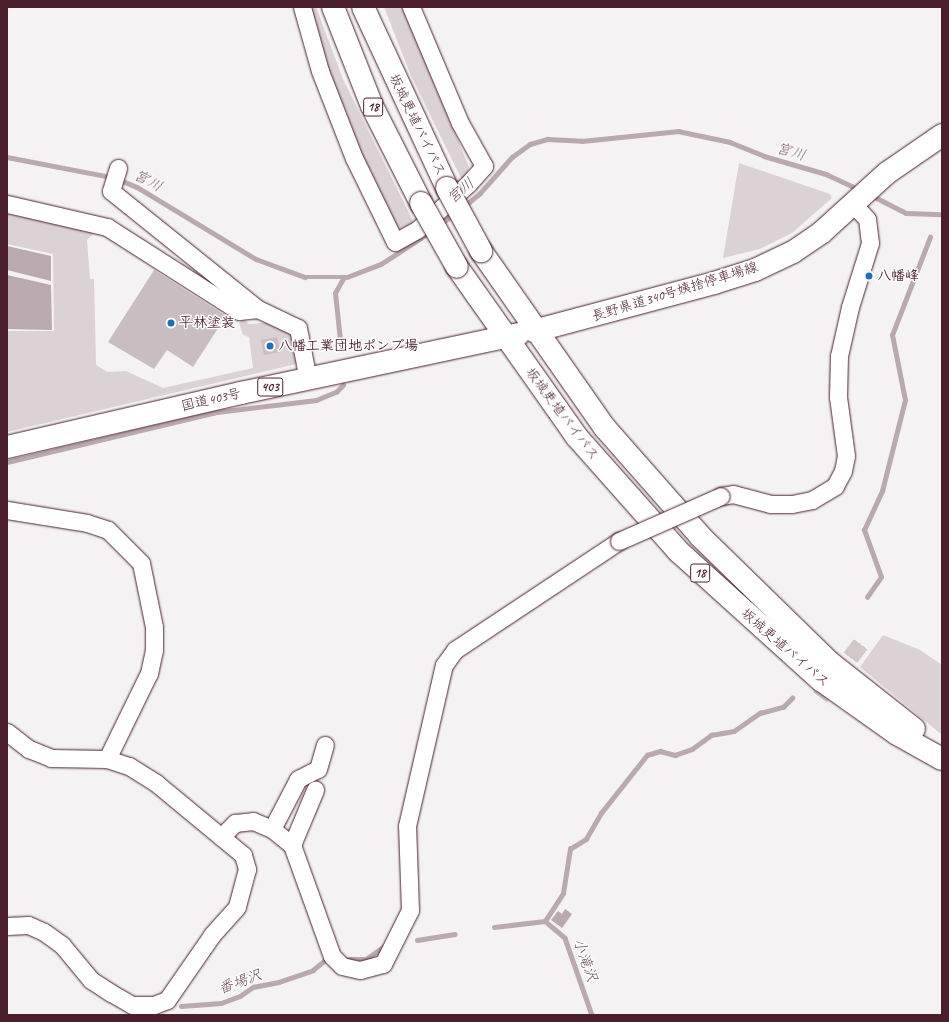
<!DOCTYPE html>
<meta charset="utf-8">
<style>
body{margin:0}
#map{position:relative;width:949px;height:1022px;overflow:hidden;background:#f4f2f2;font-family:Caveat,"Klee One",sans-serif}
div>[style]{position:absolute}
.green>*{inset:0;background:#dbd2d5}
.water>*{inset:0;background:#baa9ae}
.stream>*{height:4.5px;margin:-2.25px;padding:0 2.25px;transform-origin:2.25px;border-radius:2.25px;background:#baa9ae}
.building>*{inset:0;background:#cabdc1}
.minor-tunnel>*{height:17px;margin-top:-8.5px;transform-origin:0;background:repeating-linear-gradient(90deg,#d2c8ca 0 17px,transparent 0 25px)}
.roads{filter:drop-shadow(0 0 1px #4a1f2b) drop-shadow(0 0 1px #4a1f2b)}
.minor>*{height:17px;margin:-8.5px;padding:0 8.5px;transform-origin:8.5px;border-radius:8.5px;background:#fff}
.secondary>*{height:22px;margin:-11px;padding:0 11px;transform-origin:11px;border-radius:11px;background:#fff}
.trunk>*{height:22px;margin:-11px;padding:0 11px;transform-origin:11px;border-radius:11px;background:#fff}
.bridges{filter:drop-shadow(0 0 1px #4a1f2b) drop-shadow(0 0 1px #4a1f2b)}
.minor-bridge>*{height:17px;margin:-8.5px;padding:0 8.5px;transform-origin:8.5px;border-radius:8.5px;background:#fff}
.trunk-bridge>*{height:22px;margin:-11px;padding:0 11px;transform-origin:11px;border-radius:11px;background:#fff}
.dots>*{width:11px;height:11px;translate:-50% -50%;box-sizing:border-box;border:2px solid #fff;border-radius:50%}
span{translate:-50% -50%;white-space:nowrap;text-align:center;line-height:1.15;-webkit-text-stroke:3px #fff;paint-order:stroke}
.shield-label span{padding:1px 3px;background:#fff;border:1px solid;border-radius:3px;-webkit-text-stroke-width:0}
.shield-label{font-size:13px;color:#4a1f2b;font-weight:700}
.street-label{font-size:14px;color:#4a1f2b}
.poi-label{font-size:14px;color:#4a1f2b;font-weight:700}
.left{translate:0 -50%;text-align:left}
.water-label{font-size:15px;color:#714f59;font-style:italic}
.frame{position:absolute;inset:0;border:8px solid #4a1f2b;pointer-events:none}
</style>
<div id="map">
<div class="green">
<i style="clip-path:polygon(309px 7px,316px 7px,343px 79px,414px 223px,404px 228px,395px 227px,361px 156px,327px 69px)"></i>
<i style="clip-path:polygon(384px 7px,403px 7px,469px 167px,463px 182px,411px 76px)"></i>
<i style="clip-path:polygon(739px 163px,830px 194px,832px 198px,792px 233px,760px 249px,723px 258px)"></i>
<i style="clip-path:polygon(7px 210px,96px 231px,87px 240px,90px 279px,94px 279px,96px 365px,107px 372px,126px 371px,163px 388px,253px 368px,249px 337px,243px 335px,239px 323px,243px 319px,249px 324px,272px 322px,290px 332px,296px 343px,296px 364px,7px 432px,7px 331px,54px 331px,53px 254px,7px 244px)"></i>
<i style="clip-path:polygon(883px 635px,920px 650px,942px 665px,942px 735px,860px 667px)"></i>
</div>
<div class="water">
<i style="clip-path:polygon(7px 246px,51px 256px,51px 281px,7px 270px)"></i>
<i style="clip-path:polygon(7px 275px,51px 285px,52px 330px,7px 329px)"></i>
<i style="clip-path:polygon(565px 909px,572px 914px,562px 928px,551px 920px,558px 911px,562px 914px)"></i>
</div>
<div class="stream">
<i style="left:7px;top:157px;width:106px;rotate:10.9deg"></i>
<i style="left:118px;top:179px;width:21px;rotate:23deg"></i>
<i style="left:137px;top:187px;width:139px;rotate:31.2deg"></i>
<i style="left:256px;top:259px;width:52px;rotate:20.2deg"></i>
<i style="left:305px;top:277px;width:42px"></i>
<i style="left:347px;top:277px;width:36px;rotate:-21deg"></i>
<i style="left:381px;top:264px;width:59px;rotate:-33.1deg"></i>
<i style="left:871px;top:195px;width:39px;rotate:27deg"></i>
<i style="left:906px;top:213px;width:36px;rotate:2deg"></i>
<i style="left:463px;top:207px;width:22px;rotate:-39deg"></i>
<i style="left:480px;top:193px;width:48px;rotate:-48.4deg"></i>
<i style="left:512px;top:157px;width:22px;rotate:-36deg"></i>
<i style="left:530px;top:144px;width:18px;rotate:-16deg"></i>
<i style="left:547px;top:139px;width:35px;rotate:3deg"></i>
<i style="left:582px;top:141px;width:97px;rotate:-5.9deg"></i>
<i style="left:678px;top:131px;width:53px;rotate:11.9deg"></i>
<i style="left:730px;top:142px;width:37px;rotate:22deg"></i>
<i style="left:764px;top:156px;width:65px;rotate:16.2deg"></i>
<i style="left:826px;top:174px;width:38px;rotate:25deg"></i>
<i style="left:439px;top:225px;width:19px;rotate:-36deg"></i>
<i style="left:340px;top:340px;width:47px;rotate:-96.1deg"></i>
<i style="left:335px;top:293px;width:18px;rotate:-61deg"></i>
<i style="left:7px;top:462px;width:216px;rotate:-13.4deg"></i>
<i style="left:217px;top:412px;width:100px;rotate:-6.9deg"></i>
<i style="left:316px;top:400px;width:22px;rotate:-22deg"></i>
<i style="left:336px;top:392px;width:10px;rotate:-45deg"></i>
<i style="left:867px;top:597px;width:24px;rotate:-55deg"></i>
<i style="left:881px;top:577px;width:50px;rotate:-109.9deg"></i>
<i style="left:864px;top:530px;width:43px;rotate:-65.2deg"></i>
<i style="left:882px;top:491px;width:94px;rotate:-75.8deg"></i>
<i style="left:905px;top:400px;width:66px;rotate:-101.3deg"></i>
<i style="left:892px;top:335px;width:105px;rotate:-68.8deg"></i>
<i style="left:545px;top:921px;width:33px;rotate:-57deg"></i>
<i style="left:563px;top:893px;width:45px;rotate:-81deg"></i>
<i style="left:570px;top:849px;width:19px;rotate:-32deg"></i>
<i style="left:586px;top:839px;width:30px;rotate:-60deg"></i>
<i style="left:601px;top:813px;width:74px;rotate:-51.6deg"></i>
<i style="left:647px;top:755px;width:14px;rotate:-17deg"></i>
<i style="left:660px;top:751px;width:16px;rotate:15deg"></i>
<i style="left:675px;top:755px;width:18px;rotate:-19deg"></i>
<i style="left:692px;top:749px;width:24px;rotate:-36deg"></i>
<i style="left:711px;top:735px;width:23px;rotate:-10deg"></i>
<i style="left:734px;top:731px;width:32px;rotate:-35deg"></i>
<i style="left:760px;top:713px;width:24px;rotate:-15deg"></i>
<i style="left:783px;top:707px;width:13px;rotate:-45deg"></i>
<i style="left:545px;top:921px;width:26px;rotate:40deg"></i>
<i style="left:565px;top:938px;width:82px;rotate:70.7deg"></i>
<i style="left:494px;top:927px;width:51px;rotate:-6.7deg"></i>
<i style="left:417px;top:940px;width:38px;rotate:-9deg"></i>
<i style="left:349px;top:959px;width:17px"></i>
<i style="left:366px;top:959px;width:21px;rotate:-35deg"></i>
<i style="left:181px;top:1006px;width:40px;rotate:-4.3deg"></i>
<i style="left:221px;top:1003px;width:20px;rotate:-20deg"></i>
<i style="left:240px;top:996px;width:16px;rotate:-35deg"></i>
<i style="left:253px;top:987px;width:26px;rotate:-11deg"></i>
<i style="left:279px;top:982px;width:36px;rotate:-19deg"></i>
<i style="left:313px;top:970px;width:16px;rotate:-40deg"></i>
</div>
<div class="building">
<i style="clip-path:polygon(154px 270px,226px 316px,193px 367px,167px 350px,154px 369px,108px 342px)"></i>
<i style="clip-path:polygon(277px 337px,280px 352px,264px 355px,261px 340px)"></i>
</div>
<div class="minor-tunnel">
<i style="left:820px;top:697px;width:69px;rotate:-52.6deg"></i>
</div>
<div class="roads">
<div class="minor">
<i style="left:302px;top:7px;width:66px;rotate:74.3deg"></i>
<i style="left:320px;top:71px;width:93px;rotate:68.7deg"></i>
<i style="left:354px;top:158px;width:93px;rotate:64deg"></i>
<i style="left:395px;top:242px;width:26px;rotate:-29deg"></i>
<i style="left:418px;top:229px;width:67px;rotate:-42deg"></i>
<i style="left:468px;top:184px;width:24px;rotate:-48deg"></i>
<i style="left:484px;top:166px;width:49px;rotate:-119.2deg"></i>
<i style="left:460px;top:123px;width:126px;rotate:-112.9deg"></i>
<i style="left:118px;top:168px;width:24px;rotate:107deg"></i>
<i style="left:111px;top:191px;width:189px;rotate:38.8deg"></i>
<i style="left:7px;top:204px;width:103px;rotate:13deg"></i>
<i style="left:107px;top:227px;width:156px;rotate:32.5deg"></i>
<i style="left:239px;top:311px;width:19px;rotate:-6deg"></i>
<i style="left:258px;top:309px;width:44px;rotate:25.4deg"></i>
<i style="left:298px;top:328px;width:53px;rotate:79.1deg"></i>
<i style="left:721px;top:496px;width:12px;rotate:-9deg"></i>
<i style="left:733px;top:494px;width:38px;rotate:15deg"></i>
<i style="left:770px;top:504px;width:22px"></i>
<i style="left:792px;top:504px;width:20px;rotate:-11deg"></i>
<i style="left:812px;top:500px;width:27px;rotate:-31deg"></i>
<i style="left:835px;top:486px;width:17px;rotate:-62deg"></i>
<i style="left:843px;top:471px;width:15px;rotate:-79deg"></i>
<i style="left:846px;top:456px;width:60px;rotate:-97.7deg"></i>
<i style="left:838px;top:397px;width:41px;rotate:-88.6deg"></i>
<i style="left:839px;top:356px;width:50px;rotate:-77.3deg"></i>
<i style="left:850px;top:307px;width:67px;rotate:-72.6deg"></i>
<i style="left:870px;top:243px;width:24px;rotate:-97deg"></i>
<i style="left:867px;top:219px;width:21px;rotate:-133deg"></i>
<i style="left:7px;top:510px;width:81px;rotate:9.2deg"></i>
<i style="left:87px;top:523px;width:22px;rotate:18deg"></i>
<i style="left:108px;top:530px;width:47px;rotate:45deg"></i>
<i style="left:141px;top:563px;width:65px;rotate:78.5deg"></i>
<i style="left:154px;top:627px;width:23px;rotate:90deg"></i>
<i style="left:154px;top:650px;width:24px;rotate:102deg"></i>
<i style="left:149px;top:673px;width:96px;rotate:116deg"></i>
<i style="left:7px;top:732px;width:28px;rotate:38deg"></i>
<i style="left:29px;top:749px;width:24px;rotate:22deg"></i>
<i style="left:51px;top:758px;width:56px;rotate:1deg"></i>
<i style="left:107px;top:759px;width:23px;rotate:18deg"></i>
<i style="left:129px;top:766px;width:32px;rotate:32deg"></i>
<i style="left:156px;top:783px;width:113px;rotate:39.6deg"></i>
<i style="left:243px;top:855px;width:15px;rotate:74deg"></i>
<i style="left:247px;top:869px;width:39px;rotate:105deg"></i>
<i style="left:237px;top:907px;width:38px;rotate:132deg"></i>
<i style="left:212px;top:935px;width:79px;rotate:124.7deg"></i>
<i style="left:167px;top:1000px;width:14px;rotate:159deg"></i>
<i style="left:154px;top:1005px;width:22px;rotate:180deg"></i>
<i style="left:132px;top:1005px;width:24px;rotate:-150deg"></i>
<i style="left:111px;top:993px;width:24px;rotate:-147deg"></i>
<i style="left:91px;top:980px;width:45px;rotate:-129.6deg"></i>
<i style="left:62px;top:945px;width:22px;rotate:-144deg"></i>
<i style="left:44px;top:932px;width:17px;rotate:-156deg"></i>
<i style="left:28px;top:925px;width:21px;rotate:177deg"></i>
<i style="left:272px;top:829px;width:56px;rotate:-62.5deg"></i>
<i style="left:298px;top:779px;width:22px;rotate:-27deg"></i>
<i style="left:318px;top:769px;width:25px;rotate:-74deg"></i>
<i style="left:221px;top:837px;width:20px;rotate:-45deg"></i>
<i style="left:235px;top:823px;width:18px;rotate:-6deg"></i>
<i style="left:253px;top:821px;width:21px;rotate:23deg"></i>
<i style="left:272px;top:829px;width:26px;rotate:39deg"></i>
<i style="left:292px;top:845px;width:118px;rotate:70.2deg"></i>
<i style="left:332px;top:956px;width:14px;rotate:45deg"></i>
<i style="left:342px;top:966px;width:18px;rotate:13deg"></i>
<i style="left:360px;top:970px;width:24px;rotate:-15deg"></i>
<i style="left:383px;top:964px;width:60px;rotate:-63.4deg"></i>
<i style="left:410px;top:910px;width:84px;rotate:-92deg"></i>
<i style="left:407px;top:826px;width:165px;rotate:-77.1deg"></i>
<i style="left:444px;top:665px;width:19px;rotate:-54deg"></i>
<i style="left:455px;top:650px;width:197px;rotate:-33.6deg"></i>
<i style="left:292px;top:845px;width:60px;rotate:-67.3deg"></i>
</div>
<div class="secondary">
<i style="left:534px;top:331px;width:186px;rotate:-14.9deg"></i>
<i style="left:714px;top:283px;width:43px;rotate:-17.6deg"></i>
<i style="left:755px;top:270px;width:42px;rotate:-25.3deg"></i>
<i style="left:793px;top:252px;width:34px;rotate:-34deg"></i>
<i style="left:821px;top:233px;width:89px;rotate:-42.3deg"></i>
<i style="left:887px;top:173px;width:67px;rotate:-34.6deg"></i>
</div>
<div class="trunk">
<i style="left:333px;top:7px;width:106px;rotate:68.5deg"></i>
<i style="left:372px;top:106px;width:109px;rotate:63.2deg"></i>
<i style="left:363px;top:7px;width:200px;rotate:65.1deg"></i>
<i style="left:481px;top:251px;width:216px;rotate:55deg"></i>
<i style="left:605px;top:428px;width:145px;rotate:48.6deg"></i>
<i style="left:701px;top:537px;width:179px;rotate:44.3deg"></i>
<i style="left:829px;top:662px;width:108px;rotate:38.2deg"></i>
<i style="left:457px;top:267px;width:207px;rotate:54.8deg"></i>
<i style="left:576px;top:436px;width:154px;rotate:48.4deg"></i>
<i style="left:678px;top:551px;width:193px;rotate:42.1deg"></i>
<i style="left:821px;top:680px;width:93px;rotate:35.4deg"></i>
<i style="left:897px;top:734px;width:51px;rotate:29.1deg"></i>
<i style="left:7px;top:447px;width:240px;rotate:-13deg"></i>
<i style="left:241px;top:393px;width:284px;rotate:-12deg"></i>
</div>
</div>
<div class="bridges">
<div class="minor-bridge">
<i style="left:619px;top:541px;width:111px;rotate:-23.8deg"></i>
</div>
<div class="trunk-bridge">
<i style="left:447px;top:188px;width:72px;rotate:61.6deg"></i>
<i style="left:421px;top:203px;width:73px;rotate:60.6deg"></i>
</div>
</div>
<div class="dots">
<i style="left:869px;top:276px;background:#1f6fb2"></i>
<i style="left:171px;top:323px;background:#1f6fb2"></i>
<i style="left:270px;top:346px;background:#1f6fb2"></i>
</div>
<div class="shield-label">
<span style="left:373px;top:107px">18</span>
<span style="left:270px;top:387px">403</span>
<span style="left:700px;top:573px">18</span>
</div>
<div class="street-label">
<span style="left:417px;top:125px;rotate:64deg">坂城更埴バイパス</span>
<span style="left:675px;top:292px;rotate:-17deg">長野県道340号姨捨停車場線</span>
<span style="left:211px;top:400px;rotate:-13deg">国道403号</span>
<span style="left:562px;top:414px;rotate:53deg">坂城更埴バイパス</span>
<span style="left:785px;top:648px;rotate:41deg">坂城更埴バイパス</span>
</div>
<div class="poi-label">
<span class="left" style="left:877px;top:276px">八幡峰</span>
<span class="left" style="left:179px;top:323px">平林塗装</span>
<span class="left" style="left:278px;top:346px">八幡工業団地ポンプ場</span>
</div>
<div class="water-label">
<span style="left:791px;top:152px;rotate:16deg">宮川</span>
<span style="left:148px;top:181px;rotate:28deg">宮川</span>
<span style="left:461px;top:191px;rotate:-40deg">宮川</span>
<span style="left:585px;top:960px;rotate:70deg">小滝沢</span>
<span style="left:240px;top:982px;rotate:-20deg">番場沢</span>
</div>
<div class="frame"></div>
</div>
